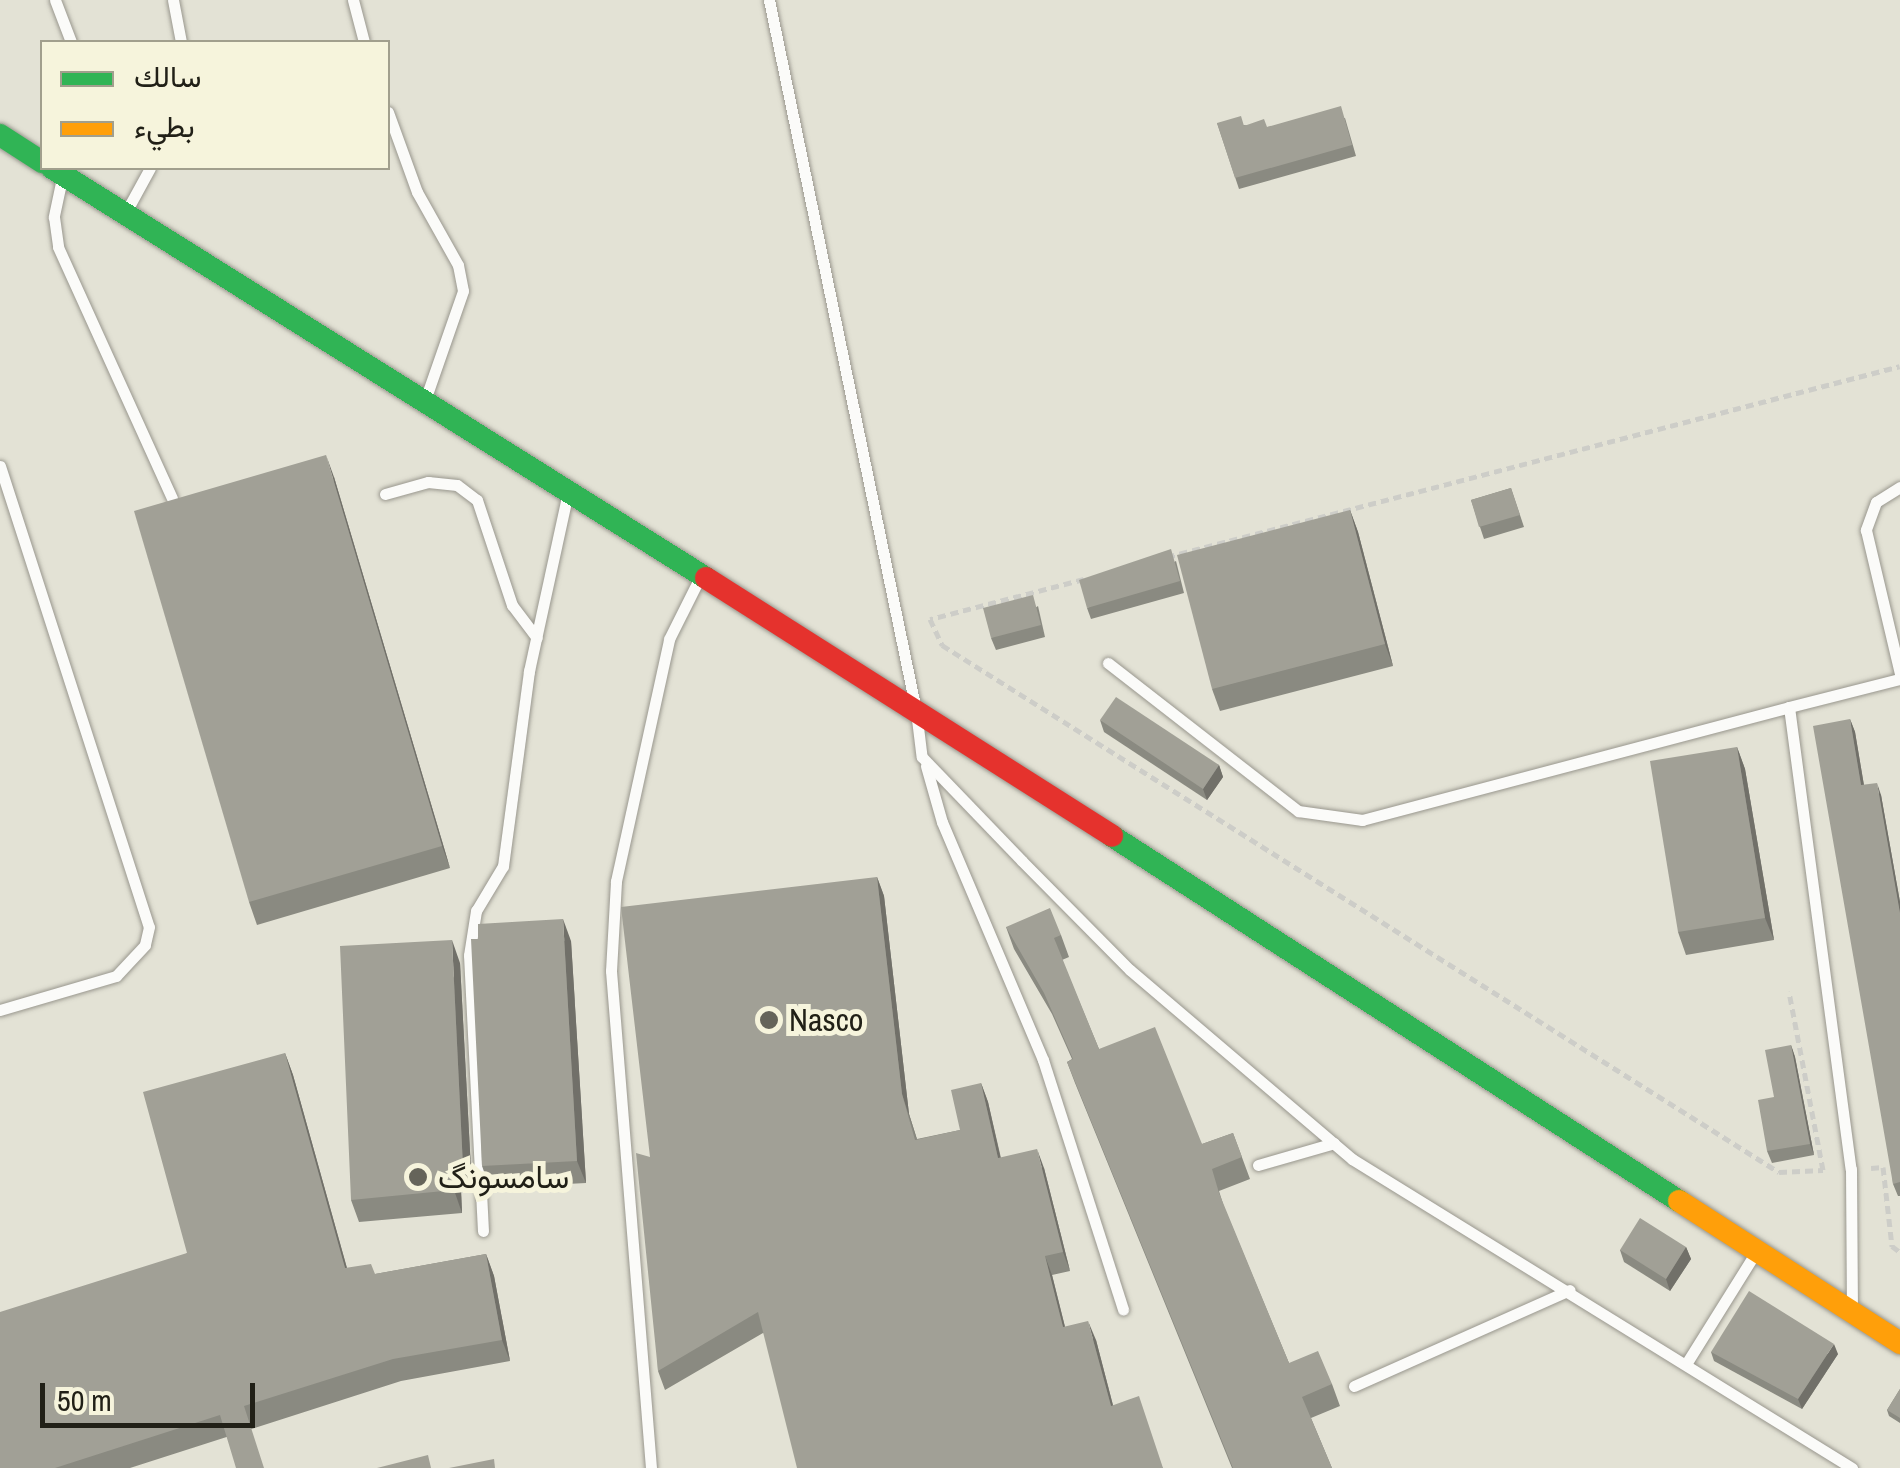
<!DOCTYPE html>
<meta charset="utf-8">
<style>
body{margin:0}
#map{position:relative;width:1900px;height:1468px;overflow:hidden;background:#e3e2d5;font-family:"Archivo Narrow",Vazirmatn,sans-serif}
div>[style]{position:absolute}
.path>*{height:5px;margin-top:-2.5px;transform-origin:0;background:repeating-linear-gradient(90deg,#cdcdc8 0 8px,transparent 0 13px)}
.roads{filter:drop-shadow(0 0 2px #99978e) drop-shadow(0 0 2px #99978e)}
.lane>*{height:11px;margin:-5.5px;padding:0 5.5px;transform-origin:5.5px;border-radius:5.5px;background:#fbfbf9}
.fast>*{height:22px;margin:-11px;padding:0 11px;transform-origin:11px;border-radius:11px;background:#30b455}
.slow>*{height:22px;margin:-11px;padding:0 11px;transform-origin:11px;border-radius:11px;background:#ff9f0a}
.jam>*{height:22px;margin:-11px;padding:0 11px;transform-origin:11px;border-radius:11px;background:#e5322d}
.wall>*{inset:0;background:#8a8a81}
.shaded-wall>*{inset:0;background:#717069}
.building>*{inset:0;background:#a1a096}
.dots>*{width:28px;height:28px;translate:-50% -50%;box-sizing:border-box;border:5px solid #f6f4dc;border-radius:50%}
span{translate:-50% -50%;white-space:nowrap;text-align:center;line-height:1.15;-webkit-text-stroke:10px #f6f4dc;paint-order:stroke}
.poi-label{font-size:32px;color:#212017}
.left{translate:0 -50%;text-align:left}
.legend{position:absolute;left:40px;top:40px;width:350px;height:130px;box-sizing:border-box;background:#f6f4dc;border:2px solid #a19f8d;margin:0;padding:12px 18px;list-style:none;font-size:30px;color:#212017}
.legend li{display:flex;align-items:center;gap:20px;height:50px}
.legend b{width:50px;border:2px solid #a19f8d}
.scale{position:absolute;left:40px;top:1383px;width:215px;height:45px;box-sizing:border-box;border:5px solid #212017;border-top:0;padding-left:12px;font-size:30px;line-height:35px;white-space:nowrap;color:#212017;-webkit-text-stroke:8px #f6f4dc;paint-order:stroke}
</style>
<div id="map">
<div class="path">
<i style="left:1167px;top:557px;width:757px;rotate:-14.6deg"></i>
<i style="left:1084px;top:579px;width:159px;rotate:165.4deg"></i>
<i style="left:930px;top:619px;width:29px;rotate:65deg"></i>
<i style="left:942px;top:645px;width:989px;rotate:32.2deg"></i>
<i style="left:1779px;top:1172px;width:44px;rotate:-2.6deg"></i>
<i style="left:1823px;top:1170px;width:182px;rotate:-100.8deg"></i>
<i style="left:1871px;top:1168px;width:12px;rotate:-5deg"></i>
<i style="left:1883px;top:1167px;width:80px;rotate:83.5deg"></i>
<i style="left:1892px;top:1246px;width:10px;rotate:37deg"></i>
</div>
<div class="roads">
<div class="lane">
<i style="left:55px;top:0;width:45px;rotate:69.1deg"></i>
<i style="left:173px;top:0;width:43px;rotate:79.2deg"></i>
<i style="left:353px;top:0;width:43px;rotate:75.3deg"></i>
<i style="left:769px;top:0;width:716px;rotate:78.31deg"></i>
<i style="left:388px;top:112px;width:85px;rotate:70.1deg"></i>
<i style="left:417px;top:192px;width:84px;rotate:60.7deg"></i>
<i style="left:458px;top:265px;width:26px;rotate:79deg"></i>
<i style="left:463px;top:291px;width:115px;rotate:109.2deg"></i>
<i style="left:62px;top:178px;width:40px;rotate:102deg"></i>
<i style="left:54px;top:217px;width:30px;rotate:82deg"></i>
<i style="left:58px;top:247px;width:276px;rotate:65.6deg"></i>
<i style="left:127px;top:210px;width:48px;rotate:-61.3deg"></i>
<i style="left:0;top:466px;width:484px;rotate:72.1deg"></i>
<i style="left:149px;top:927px;width:18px;rotate:103deg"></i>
<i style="left:145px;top:945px;width:42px;rotate:133.1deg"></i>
<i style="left:116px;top:976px;width:121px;rotate:163.7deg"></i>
<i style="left:1900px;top:487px;width:28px;rotate:148deg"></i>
<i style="left:1876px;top:502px;width:30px;rotate:110deg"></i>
<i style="left:1866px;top:530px;width:148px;rotate:76.7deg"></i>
<i style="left:385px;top:494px;width:45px;rotate:-15.6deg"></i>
<i style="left:428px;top:482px;width:29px;rotate:6deg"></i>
<i style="left:457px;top:485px;width:25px;rotate:37deg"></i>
<i style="left:477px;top:500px;width:111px;rotate:71.6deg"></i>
<i style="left:512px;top:605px;width:41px;rotate:52.9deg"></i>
<i style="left:1108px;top:663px;width:241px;rotate:37.9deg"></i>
<i style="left:1298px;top:811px;width:65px;rotate:8deg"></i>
<i style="left:1362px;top:820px;width:442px;rotate:-14.8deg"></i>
<i style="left:1789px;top:707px;width:466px;rotate:82.4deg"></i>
<i style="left:1851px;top:1169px;width:139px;rotate:89.6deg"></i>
<i style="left:1789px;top:707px;width:114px;rotate:-14.2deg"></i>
<i style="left:917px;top:719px;width:38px;rotate:83deg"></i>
<i style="left:922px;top:757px;width:144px;rotate:46.1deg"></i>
<i style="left:1022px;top:861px;width:153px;rotate:45.3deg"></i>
<i style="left:1130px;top:970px;width:292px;rotate:40.4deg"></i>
<i style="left:1352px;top:1159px;width:588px;rotate:31.72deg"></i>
<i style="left:926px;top:766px;width:58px;rotate:74.1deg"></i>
<i style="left:942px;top:822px;width:259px;rotate:67deg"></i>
<i style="left:1043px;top:1060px;width:262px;rotate:72.2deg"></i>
<i style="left:1258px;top:1165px;width:79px;rotate:-16.1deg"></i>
<i style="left:483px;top:1231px;width:276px;rotate:-92.9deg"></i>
<i style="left:469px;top:955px;width:45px;rotate:-81deg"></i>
<i style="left:476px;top:911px;width:52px;rotate:-59deg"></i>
<i style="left:503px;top:866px;width:197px;rotate:-82.4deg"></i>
<i style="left:529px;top:671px;width:179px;rotate:-77.7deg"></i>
<i style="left:1686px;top:1364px;width:128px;rotate:-58deg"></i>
<i style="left:1354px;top:1386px;width:236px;rotate:-24deg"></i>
<i style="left:651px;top:1468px;width:499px;rotate:-94.6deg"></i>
<i style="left:611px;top:971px;width:90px;rotate:-86.8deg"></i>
<i style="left:616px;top:881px;width:248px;rotate:-77.6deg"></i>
<i style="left:669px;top:639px;width:67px;rotate:-63.4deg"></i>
</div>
<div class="fast">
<i style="left:0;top:135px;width:50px;rotate:32.7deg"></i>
<i style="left:52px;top:168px;width:772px;rotate:32.08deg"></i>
<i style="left:1112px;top:836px;width:674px;rotate:32.77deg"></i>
</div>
<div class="slow">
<i style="left:1679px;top:1201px;width:263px;rotate:32.7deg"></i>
</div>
<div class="jam">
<i style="left:706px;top:578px;width:481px;rotate:32.4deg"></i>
</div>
</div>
<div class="wall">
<i style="clip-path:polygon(1345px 118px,1356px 156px,1239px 189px,1217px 123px,1267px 127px)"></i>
<i style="clip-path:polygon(334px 477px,450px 868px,257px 925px,249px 902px)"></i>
<i style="clip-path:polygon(1511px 488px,1524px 527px,1484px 539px,1471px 500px)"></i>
<i style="clip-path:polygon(1350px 510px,1358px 532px,1393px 666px,1220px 711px,1212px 689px)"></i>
<i style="clip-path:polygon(1176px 561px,1184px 593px,1091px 619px,1087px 608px)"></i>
<i style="clip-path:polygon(1038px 606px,1045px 637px,996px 650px,991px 638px)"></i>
<i style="clip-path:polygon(1850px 719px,1855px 732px,1864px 785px,1881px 795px,1900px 902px,1900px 1196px,1898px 1196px,1893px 1184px)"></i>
<i style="clip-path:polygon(1100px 720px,1219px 765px,1223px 777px,1207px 800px,1104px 732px)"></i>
<i style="clip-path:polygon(1737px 747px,1745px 769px,1774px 940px,1686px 955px,1678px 932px)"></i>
<i style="clip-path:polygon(877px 877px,884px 896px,909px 1114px,917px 1139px,960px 1130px,981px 1083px,988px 1102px,1001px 1158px,1044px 1168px,1070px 1271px,1052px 1275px,1065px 1327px,1096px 1340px,1113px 1405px,1163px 1468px,763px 1333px,665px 1390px,658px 1371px,650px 1157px)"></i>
<i style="clip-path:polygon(1006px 927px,1061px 935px,1069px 957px,1062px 960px,1099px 1049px,1202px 1144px,1233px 1133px,1250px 1179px,1219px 1191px,1224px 1207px,1289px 1363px,1332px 1384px,1340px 1406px,1311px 1418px,1332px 1468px,1232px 1468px,1075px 1083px,1067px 1062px,1072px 1059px,1052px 1014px,1014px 949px)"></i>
<i style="clip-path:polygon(478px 939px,571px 941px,586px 1183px,490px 1188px,482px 1166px)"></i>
<i style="clip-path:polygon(460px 963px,472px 1189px,461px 1190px,462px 1213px,359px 1222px,351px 1200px)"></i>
<i style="clip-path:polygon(1791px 1045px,1795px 1057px,1814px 1155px,1772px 1163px,1767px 1151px,1774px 1097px)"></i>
<i style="clip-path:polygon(285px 1053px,293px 1075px,347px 1268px,375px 1274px,486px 1254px,494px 1276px,510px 1361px,401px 1381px,130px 1468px,0 1468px,187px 1253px)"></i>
<i style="clip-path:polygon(1686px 1247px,1691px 1259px,1670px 1291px,1624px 1262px,1620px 1250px)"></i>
<i style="clip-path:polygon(1711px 1352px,1838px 1354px,1802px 1409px,1714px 1361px)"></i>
<i style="clip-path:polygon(1900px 1389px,1900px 1423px,1889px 1416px,1887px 1410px)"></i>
</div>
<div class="shaded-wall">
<i style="clip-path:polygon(326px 455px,334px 477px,450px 868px,442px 846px)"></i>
<i style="clip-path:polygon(1350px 510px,1358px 532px,1393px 666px,1385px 644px)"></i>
<i style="clip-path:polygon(1850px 719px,1855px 732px,1866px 798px,1861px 785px)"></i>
<i style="clip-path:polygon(1737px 747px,1745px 769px,1774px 940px,1765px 918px)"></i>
<i style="clip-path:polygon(1219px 765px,1223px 777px,1207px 800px,1203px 789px)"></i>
<i style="clip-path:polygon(1877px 783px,1881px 795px,1900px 902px,1900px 914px)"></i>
<i style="clip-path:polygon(877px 877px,884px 896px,909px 1114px,923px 1159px,902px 1094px)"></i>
<i style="clip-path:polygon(563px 919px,571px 941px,586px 1183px,577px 1161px)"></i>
<i style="clip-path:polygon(452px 940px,460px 963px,472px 1189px,463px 1167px)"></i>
<i style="clip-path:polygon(1791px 1045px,1795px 1057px,1814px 1155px,1810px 1144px)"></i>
<i style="clip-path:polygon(285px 1053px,293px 1075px,353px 1290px,345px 1268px)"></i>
<i style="clip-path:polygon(981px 1083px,988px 1102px,1005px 1178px,998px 1158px)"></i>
<i style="clip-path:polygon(1037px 1149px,1044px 1168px,1070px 1271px,1063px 1252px)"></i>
<i style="clip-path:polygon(452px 1168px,461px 1190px,462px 1213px,454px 1190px)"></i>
<i style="clip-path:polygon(1686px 1247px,1691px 1259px,1670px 1291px,1666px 1279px)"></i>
<i style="clip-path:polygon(486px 1254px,494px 1276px,510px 1361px,502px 1340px)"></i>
<i style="clip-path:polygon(1045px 1256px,1052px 1275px,1070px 1347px,1063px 1327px)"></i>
<i style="clip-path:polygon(1088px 1321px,1096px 1340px,1118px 1425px,1111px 1406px)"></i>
<i style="clip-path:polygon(1834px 1344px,1838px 1354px,1802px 1409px,1798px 1399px)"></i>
</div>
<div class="building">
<i style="clip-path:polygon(1341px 106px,1352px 145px,1235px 178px,1217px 123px,1241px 116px,1244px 126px,1264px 119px,1267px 127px)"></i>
<i style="clip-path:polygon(326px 455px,442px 846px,249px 902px,134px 511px)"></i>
<i style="clip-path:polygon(1511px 488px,1520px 515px,1479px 527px,1471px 500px)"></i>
<i style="clip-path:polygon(1350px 510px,1385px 644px,1212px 689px,1177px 555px)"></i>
<i style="clip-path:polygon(1171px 549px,1180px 581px,1087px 608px,1079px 580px)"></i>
<i style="clip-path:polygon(1033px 595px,1041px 625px,991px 638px,983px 608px)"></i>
<i style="clip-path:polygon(1116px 697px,1219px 765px,1203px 789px,1100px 720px)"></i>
<i style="clip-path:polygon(1850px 719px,1861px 785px,1877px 783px,1900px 913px,1900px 1182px,1893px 1184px,1813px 726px)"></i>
<i style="clip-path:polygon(1737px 747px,1765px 918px,1678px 932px,1650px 761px)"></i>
<i style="clip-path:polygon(877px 877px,902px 1094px,915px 1140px,960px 1130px,951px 1090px,981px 1083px,998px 1158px,1037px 1149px,1063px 1252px,1045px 1256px,1063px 1327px,1088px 1321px,1111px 1406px,1139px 1396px,1163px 1468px,797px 1468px,758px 1312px,658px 1371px,636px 1153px,650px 1157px,621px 907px)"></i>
<i style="clip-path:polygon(1050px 908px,1061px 935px,1054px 938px,1099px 1049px,1155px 1027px,1202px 1144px,1233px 1133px,1242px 1157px,1212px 1169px,1219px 1193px,1289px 1363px,1318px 1351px,1332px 1384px,1302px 1397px,1332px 1468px,1233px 1468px,1067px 1062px,1073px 1059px,1044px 993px,1006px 927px)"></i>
<i style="clip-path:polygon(563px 919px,577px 1161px,482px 1166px,471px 939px,478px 939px,478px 924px)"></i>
<i style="clip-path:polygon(452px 940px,463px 1167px,452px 1168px,454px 1190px,351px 1200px,340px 946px)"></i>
<i style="clip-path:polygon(1791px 1045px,1810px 1144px,1767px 1151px,1758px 1100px,1774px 1097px,1765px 1050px)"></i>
<i style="clip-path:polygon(285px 1053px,345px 1268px,371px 1264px,375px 1274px,486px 1254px,502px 1340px,393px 1359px,244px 1406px,264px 1468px,236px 1468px,220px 1415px,55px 1468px,0 1468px,0 1312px,187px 1253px,143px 1092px)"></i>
<i style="clip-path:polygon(1640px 1218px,1686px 1247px,1666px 1279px,1620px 1250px)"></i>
<i style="clip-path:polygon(1749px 1291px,1834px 1344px,1798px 1399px,1711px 1352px)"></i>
<i style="clip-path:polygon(1900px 1389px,1900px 1418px,1887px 1410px)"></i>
<i style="clip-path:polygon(428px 1455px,431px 1468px,377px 1468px)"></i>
<i style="clip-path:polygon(494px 1459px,495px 1468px,449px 1468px)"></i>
</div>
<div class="dots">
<i style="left:769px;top:1020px;background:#65645a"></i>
<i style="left:418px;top:1177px;background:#65645a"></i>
</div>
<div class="poi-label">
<span class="left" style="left:789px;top:1020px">Nasco</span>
<span class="left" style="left:438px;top:1177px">سامسونگ</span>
</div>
<ul class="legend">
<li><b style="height:12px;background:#30b455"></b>سالك</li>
<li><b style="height:12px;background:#ff9f0a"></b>بطيء</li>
</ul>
<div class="scale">50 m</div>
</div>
